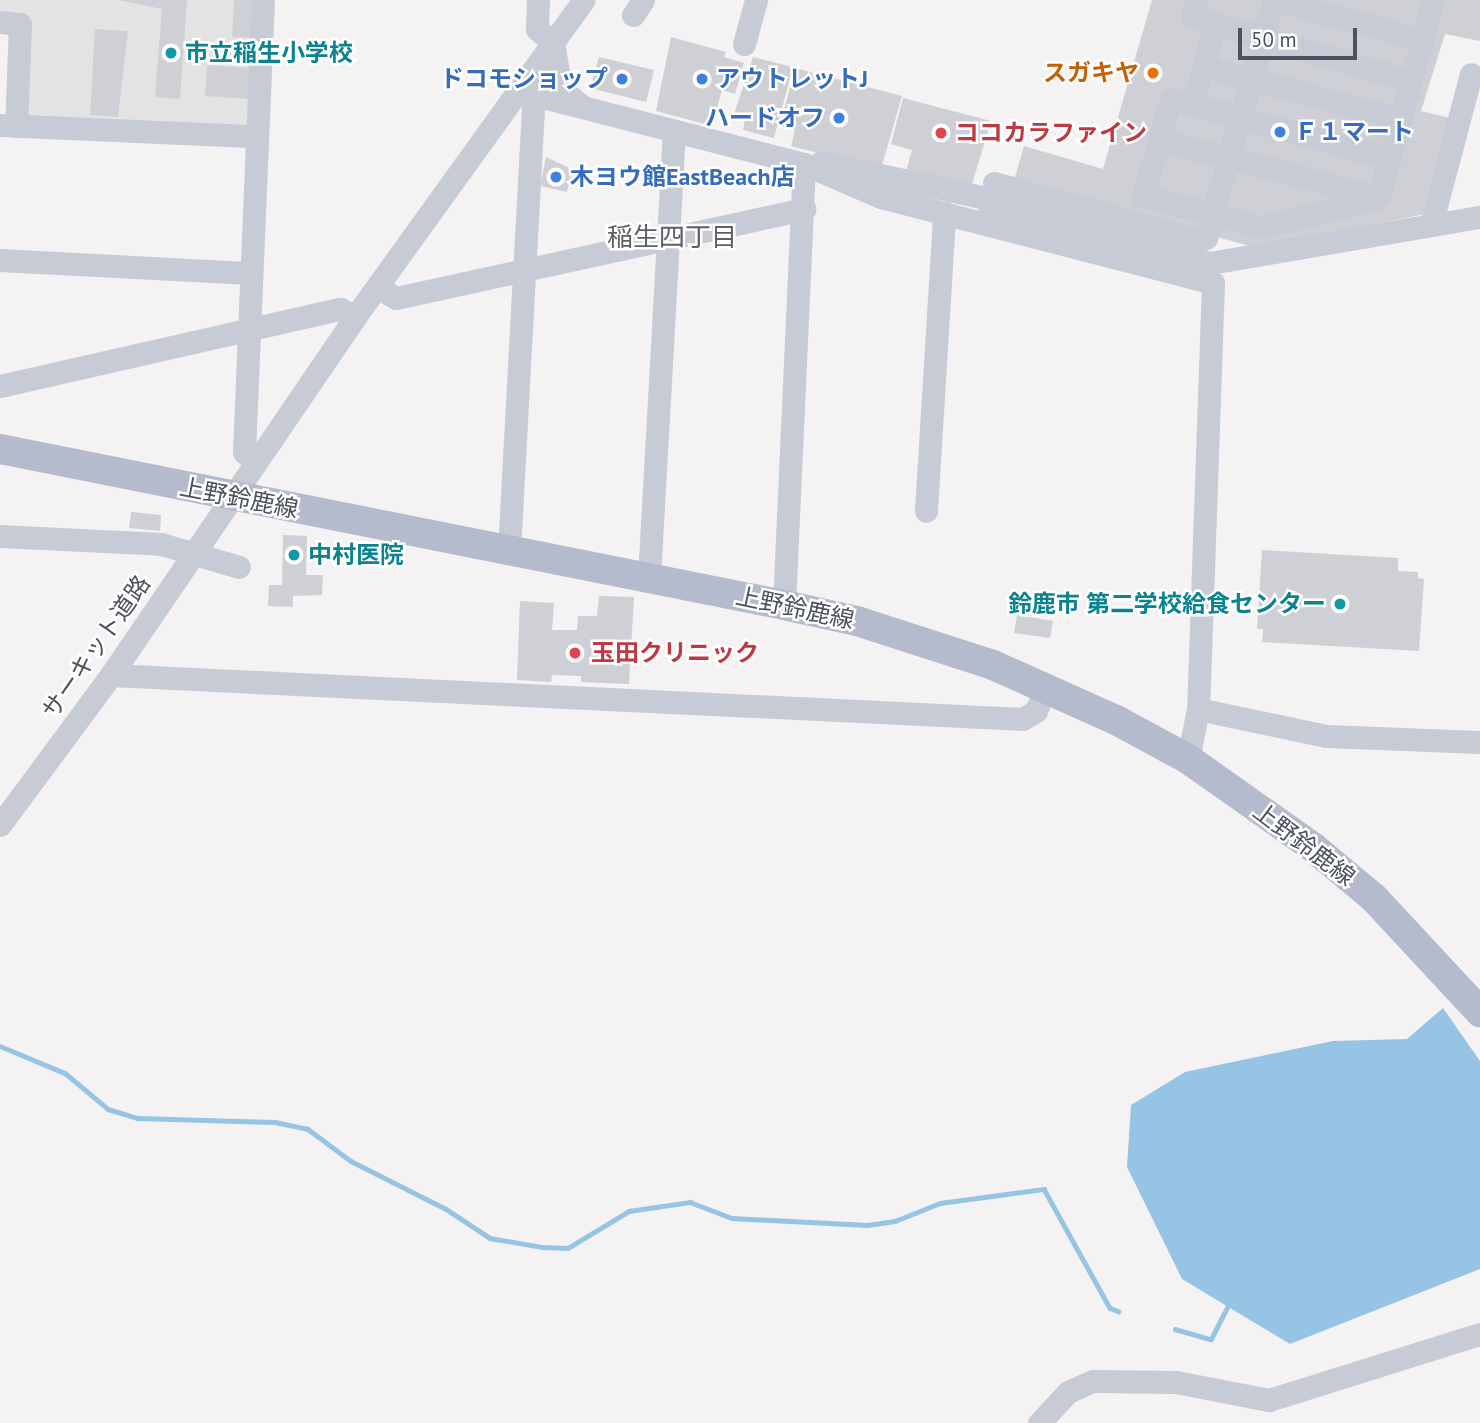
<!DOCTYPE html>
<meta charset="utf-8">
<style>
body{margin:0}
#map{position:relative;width:1480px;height:1423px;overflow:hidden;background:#f4f2f2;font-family:"PT Sans","Noto Sans JP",sans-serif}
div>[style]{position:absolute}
.education>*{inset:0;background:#e4e3e3}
.water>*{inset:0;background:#96c4e5}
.stream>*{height:4.5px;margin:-2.25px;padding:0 2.25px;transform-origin:2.25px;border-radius:2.25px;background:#96c4e5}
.building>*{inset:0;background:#cfd0d5}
.minor>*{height:23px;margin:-11.5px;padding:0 11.5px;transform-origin:11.5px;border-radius:11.5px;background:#c7cbd5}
.major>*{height:30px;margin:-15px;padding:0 15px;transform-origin:15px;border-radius:15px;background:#b4bbcd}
.dots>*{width:19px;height:19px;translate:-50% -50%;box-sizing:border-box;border:4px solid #fff;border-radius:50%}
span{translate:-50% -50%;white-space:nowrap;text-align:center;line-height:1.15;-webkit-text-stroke:5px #fff;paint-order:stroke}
.culture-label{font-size:24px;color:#0d838f;font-weight:700}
.left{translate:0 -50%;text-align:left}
.right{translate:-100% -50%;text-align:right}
.food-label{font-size:24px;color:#c56008;font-weight:700}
.shop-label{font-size:24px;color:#366cbe;font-weight:700}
.health-label{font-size:24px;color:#be3a42;font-weight:700}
.street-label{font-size:24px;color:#4b515d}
.neighbourhood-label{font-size:26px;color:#5e6066}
.scale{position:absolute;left:1238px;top:28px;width:119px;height:32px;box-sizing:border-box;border:4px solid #4b515d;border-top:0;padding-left:9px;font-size:21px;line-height:24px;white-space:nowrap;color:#4b515d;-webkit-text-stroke:5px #fff;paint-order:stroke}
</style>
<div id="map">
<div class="education">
<i style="clip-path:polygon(0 0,259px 0,251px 133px,20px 119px,25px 20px,0 18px)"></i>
</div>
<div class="water">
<i style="clip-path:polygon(1443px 1008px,1480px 1061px,1480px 1269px,1290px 1344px,1182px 1279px,1127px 1167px,1131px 1105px,1185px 1072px,1333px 1041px,1407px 1039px)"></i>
</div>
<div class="stream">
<i style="left:0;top:1046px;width:70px;rotate:22.6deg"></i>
<i style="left:65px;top:1073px;width:56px;rotate:39.9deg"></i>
<i style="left:108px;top:1109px;width:30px;rotate:17deg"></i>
<i style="left:137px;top:1118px;width:138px;rotate:1.7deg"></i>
<i style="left:275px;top:1122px;width:34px;rotate:12deg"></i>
<i style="left:308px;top:1129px;width:54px;rotate:36.7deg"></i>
<i style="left:351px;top:1161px;width:106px;rotate:26.8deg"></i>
<i style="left:446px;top:1209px;width:53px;rotate:33.4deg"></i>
<i style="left:490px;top:1238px;width:53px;rotate:9.8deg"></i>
<i style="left:542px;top:1247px;width:26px;rotate:2deg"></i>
<i style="left:568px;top:1248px;width:71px;rotate:-31.2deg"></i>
<i style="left:629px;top:1211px;width:62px;rotate:-8.4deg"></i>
<i style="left:690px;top:1202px;width:45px;rotate:20.9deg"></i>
<i style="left:732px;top:1218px;width:135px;rotate:3deg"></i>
<i style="left:867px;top:1225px;width:28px;rotate:-8deg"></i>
<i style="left:895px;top:1221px;width:48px;rotate:-21.8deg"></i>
<i style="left:940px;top:1203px;width:105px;rotate:-7.7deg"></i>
<i style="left:1044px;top:1189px;width:136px;rotate:61deg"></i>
<i style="left:1110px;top:1308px;width:9px;rotate:21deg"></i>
<i style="left:1175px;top:1329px;width:37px;rotate:16deg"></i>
<i style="left:1211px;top:1339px;width:36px;rotate:-63deg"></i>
</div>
<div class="building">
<i style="clip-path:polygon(118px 0,187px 0,180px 99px,155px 97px,162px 9px)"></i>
<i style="clip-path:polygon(234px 0,255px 0,253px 38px,232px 37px)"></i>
<i style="clip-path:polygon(1152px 0,1480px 0,1480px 41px,1445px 34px,1421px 111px,1450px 118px,1425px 214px,1257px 248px,1014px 181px,1024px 146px,1103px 169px)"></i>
<i style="clip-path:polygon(95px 29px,128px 31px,118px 117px,90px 115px)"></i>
<i style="clip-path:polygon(671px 37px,726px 52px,724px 57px,744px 63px,735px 94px,722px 90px,712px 126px,656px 111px)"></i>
<i style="clip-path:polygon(599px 57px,654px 70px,646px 102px,590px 88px)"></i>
<i style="clip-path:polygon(753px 57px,793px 67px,774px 138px,743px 130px,745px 120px,733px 117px)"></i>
<i style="clip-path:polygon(207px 65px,252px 68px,250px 99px,205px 96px)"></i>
<i style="clip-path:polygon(795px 68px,902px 96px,881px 169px,791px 146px,795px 130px,780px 126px)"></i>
<i style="clip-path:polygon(903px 98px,991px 121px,970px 191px,906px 172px,912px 150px,891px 144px)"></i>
<i style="clip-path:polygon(546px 157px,572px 169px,567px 192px,540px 186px)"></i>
<i style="clip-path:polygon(131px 512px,161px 515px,160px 531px,129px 528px)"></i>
<i style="clip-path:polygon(283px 535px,307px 536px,306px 575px,323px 575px,322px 595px,293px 596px,293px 607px,268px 606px,269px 585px,282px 585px)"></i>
<i style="clip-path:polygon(1262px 550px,1398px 558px,1398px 571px,1418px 572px,1418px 578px,1424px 579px,1419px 651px,1262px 642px,1263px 629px,1257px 629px)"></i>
<i style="clip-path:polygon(599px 596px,634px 597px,629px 684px,581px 682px,581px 676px,552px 675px,551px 682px,517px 680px,520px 601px,554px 603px,552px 630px,577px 630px,578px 616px,597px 616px)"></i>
<i style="clip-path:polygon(1017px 615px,1053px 621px,1050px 638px,1014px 633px)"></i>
</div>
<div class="minor">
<i style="left:538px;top:0;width:29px;rotate:92deg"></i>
<i style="left:537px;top:29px;width:21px;rotate:41deg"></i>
<i style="left:553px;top:43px;width:47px;rotate:80.1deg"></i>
<i style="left:561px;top:89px;width:26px;rotate:39deg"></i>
<i style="left:1197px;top:0;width:18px;rotate:106deg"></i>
<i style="left:1192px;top:17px;width:228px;rotate:16.3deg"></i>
<i style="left:1276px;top:0;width:151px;rotate:15.3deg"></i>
<i style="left:633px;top:15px;width:18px;rotate:-56deg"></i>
<i style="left:0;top:22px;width:20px;rotate:6deg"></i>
<i style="left:20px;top:24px;width:102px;rotate:92.2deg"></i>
<i style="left:744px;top:44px;width:46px;rotate:-74.7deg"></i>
<i style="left:1203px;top:66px;width:204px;rotate:15.1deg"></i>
<i style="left:516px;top:90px;width:297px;rotate:14.4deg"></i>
<i style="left:804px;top:164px;width:84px;rotate:23.2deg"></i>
<i style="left:881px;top:197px;width:343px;rotate:14.5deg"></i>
<i style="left:1213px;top:283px;width:426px;rotate:92deg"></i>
<i style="left:1193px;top:105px;width:84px;rotate:-75.5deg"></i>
<i style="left:0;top:125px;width:256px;rotate:2.5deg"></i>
<i style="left:1159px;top:140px;width:224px;rotate:14.5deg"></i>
<i style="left:821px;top:162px;width:165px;rotate:12.3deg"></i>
<i style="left:994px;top:183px;width:212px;rotate:15.6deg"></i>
<i style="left:1198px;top:240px;width:8px;rotate:-14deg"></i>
<i style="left:1206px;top:238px;width:248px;rotate:-74.1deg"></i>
<i style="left:1379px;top:197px;width:122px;rotate:165.7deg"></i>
<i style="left:1261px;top:227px;width:122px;rotate:-165.3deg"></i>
<i style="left:1143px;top:196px;width:101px;rotate:-73.9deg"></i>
<i style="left:1171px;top:99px;width:227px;rotate:15.1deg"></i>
<i style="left:1379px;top:197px;width:204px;rotate:-74.7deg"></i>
<i style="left:988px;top:204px;width:230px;rotate:14.9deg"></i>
<i style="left:1210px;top:263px;width:274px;rotate:-9.7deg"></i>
<i style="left:1431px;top:225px;width:156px;rotate:-75.2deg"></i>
<i style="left:0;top:260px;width:251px;rotate:3deg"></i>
<i style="left:377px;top:287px;width:22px;rotate:30deg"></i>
<i style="left:396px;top:298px;width:418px;rotate:-12.3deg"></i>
<i style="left:0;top:386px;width:349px;rotate:-12.8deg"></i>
<i style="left:340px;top:309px;width:17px;rotate:28deg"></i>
<i style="left:255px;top:461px;width:14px;rotate:-141deg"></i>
<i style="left:244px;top:452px;width:452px;rotate:-87.6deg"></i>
<i style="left:926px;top:511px;width:299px;rotate:-86.5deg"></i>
<i style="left:0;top:536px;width:161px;rotate:2.8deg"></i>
<i style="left:161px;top:544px;width:81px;rotate:16.4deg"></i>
<i style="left:509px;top:551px;width:457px;rotate:-86.9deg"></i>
<i style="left:649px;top:578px;width:447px;rotate:-86.8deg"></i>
<i style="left:784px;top:605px;width:441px;rotate:-87.4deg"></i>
<i style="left:111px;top:675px;width:913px;rotate:2.76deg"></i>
<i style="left:1023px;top:719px;width:15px;rotate:-32deg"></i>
<i style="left:1036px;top:711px;width:26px;rotate:-67deg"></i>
<i style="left:1188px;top:759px;width:51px;rotate:-78.7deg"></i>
<i style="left:1198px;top:709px;width:131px;rotate:11.9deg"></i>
<i style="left:1326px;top:736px;width:154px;rotate:2.2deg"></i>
<i style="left:0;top:825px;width:187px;rotate:-53.5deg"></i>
<i style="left:111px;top:675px;width:433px;rotate:-55.7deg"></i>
<i style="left:355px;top:317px;width:391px;rotate:-54.2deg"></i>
<i style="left:1039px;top:1423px;width:42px;rotate:-46.9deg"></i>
<i style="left:1068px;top:1392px;width:27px;rotate:-24deg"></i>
<i style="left:1093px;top:1381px;width:83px;rotate:0.7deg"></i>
<i style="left:1176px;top:1382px;width:95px;rotate:11deg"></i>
<i style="left:1269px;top:1400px;width:221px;rotate:-17.4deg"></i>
</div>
<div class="major">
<i style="left:0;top:449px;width:799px;rotate:11.25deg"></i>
<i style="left:784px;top:605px;width:75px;rotate:12.4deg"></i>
<i style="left:857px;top:621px;width:143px;rotate:17.9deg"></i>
<i style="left:993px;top:665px;width:137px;rotate:24.1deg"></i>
<i style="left:1118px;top:721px;width:80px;rotate:28.5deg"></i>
<i style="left:1188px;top:759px;width:154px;rotate:35.2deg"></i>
<i style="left:1314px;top:848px;width:78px;rotate:39.8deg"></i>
<i style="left:1374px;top:898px;width:156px;rotate:47.1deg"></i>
</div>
<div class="dots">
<i style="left:171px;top:53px;background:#0f9aa8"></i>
<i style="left:1153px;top:73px;background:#e8710a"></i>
<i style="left:622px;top:79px;background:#3f7fe0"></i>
<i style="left:702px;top:79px;background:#3f7fe0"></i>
<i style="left:839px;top:118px;background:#3f7fe0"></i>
<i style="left:1280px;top:132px;background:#3f7fe0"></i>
<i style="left:941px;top:133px;background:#e0444e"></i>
<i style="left:556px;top:177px;background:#3f7fe0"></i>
<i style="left:294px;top:555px;background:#0f9aa8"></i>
<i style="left:1340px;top:604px;background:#0f9aa8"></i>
<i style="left:575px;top:653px;background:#e0444e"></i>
</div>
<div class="culture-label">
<span class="left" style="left:185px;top:53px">市立稲生小学校</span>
<span class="left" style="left:308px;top:555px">中村医院</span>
<span class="right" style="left:1326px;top:604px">鈴鹿市 第二学校給食センター</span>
</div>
<div class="food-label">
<span class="right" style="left:1139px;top:73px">スガキヤ</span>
</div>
<div class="shop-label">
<span class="right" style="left:608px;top:79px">ドコモショップ</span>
<span class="left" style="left:716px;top:79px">アウトレットJ</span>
<span class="right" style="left:825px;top:118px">ハードオフ</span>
<span class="left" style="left:1294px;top:132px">Ｆ１マート</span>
<span class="left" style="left:570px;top:177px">木ヨウ館EastBeach店</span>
</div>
<div class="health-label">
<span class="left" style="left:955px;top:133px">ココカラファイン</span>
<span class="left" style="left:591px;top:653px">玉田クリニック</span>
</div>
<div class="street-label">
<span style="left:239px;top:498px;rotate:11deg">上野鈴鹿線</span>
<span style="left:795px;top:608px;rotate:12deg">上野鈴鹿線</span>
<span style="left:96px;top:647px;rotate:-55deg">サーキット道路</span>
<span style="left:1304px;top:844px;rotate:37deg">上野鈴鹿線</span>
</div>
<div class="neighbourhood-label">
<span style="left:672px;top:237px">稲生四丁目</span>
</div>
<div class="scale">50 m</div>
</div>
